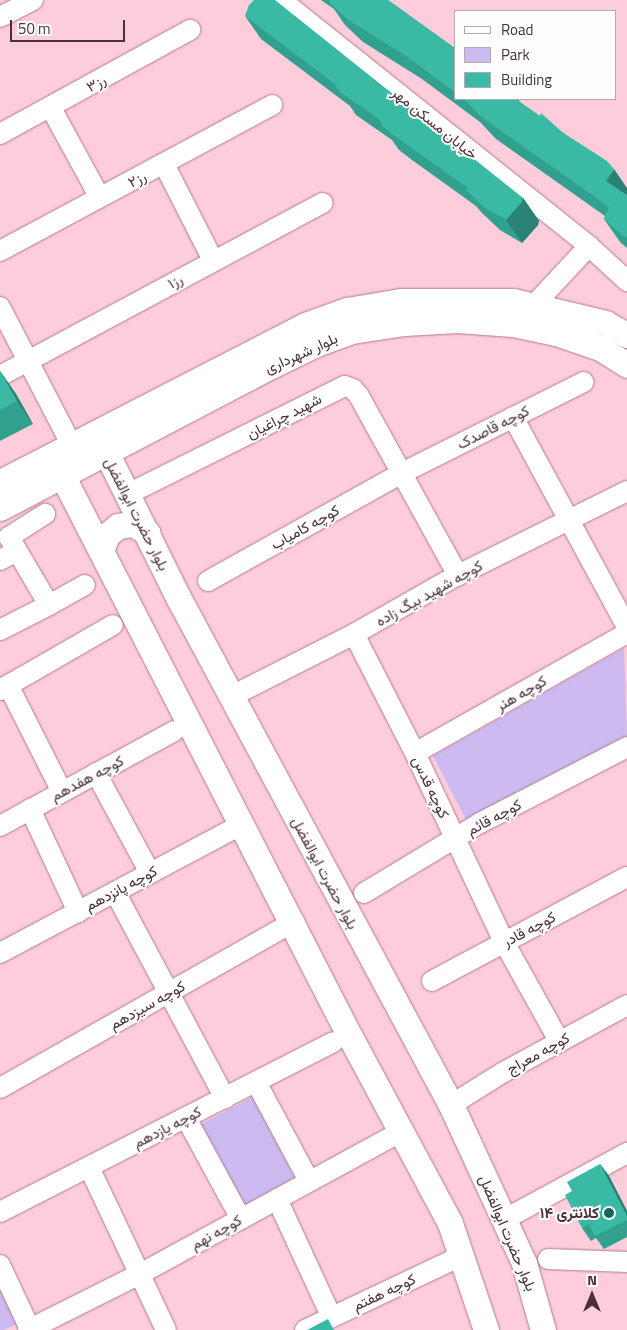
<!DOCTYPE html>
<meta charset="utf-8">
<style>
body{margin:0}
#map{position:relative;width:627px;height:1330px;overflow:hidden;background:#fecddb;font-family:"Titillium Web",Vazirmatn,sans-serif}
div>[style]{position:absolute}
.green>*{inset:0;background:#ccbaf0}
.roads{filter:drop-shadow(0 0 1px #b37b8c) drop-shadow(0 0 1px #b37b8c)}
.minor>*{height:20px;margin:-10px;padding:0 10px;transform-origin:10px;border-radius:10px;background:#fff}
.major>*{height:25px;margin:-12.5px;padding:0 12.5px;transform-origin:12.5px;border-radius:12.5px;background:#fff}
.wall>*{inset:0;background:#32a08e}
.shaded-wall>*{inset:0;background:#298274}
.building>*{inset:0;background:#3abaa5}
.dots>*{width:14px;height:14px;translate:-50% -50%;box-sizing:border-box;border:2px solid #fdfdfd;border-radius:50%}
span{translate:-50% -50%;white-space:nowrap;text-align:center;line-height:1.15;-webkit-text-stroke:4px #fdfdfd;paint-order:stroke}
.street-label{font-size:15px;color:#493138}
.poi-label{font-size:15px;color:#493138;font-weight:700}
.right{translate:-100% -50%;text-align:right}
.legend{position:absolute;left:454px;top:10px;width:162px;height:90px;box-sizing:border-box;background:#fdfdfd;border:1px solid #b5abae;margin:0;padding:6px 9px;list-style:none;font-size:15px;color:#493138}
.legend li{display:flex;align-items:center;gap:10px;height:25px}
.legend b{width:25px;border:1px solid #b5abae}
.north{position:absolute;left:567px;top:1270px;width:50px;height:50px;-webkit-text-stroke:4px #fdfdfd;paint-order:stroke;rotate:0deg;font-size:14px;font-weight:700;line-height:20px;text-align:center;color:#493138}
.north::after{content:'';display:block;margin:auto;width:18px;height:22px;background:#493138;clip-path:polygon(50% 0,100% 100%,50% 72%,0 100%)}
.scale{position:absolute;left:10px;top:20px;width:115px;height:22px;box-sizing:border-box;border:2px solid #493138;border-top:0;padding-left:6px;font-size:15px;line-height:18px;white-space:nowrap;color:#493138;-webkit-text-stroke:4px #fdfdfd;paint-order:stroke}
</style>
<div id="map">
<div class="green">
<i style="clip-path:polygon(624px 648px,627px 738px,467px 822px,433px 756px)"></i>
<i style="clip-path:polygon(253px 1097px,298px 1184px,244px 1212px,197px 1126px)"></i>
<i style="clip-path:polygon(0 1283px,21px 1322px,4px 1330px,0 1330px)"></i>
</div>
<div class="roads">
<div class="minor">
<i style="left:281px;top:0;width:394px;rotate:38.6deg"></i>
<i style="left:589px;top:246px;width:81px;rotate:133deg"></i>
<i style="left:0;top:17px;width:37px;rotate:-27deg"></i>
<i style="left:51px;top:108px;width:102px;rotate:61.4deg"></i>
<i style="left:0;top:134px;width:217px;rotate:-28.7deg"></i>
<i style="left:164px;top:164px;width:108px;rotate:63deg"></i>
<i style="left:589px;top:246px;width:52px;rotate:42.6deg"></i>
<i style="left:0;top:251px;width:309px;rotate:-28.2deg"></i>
<i style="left:0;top:307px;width:154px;rotate:62.6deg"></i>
<i style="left:0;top:376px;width:366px;rotate:-28.2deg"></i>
<i style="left:513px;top:417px;width:239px;rotate:61.5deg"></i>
<i style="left:128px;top:494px;width:242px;rotate:-26.5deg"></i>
<i style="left:345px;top:386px;width:9px;rotate:21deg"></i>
<i style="left:353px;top:389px;width:9px;rotate:49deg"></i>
<i style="left:359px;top:396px;width:205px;rotate:61.1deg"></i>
<i style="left:0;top:560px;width:19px;rotate:-28deg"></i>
<i style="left:208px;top:581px;width:222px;rotate:-29.1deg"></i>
<i style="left:402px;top:473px;width:203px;rotate:-26.6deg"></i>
<i style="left:49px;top:605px;width:41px;rotate:-29.1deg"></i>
<i style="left:0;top:630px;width:55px;rotate:-27deg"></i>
<i style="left:49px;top:605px;width:79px;rotate:-120.5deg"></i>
<i style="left:9px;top:537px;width:43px;rotate:-32.6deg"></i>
<i style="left:354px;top:634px;width:134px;rotate:62.9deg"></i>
<i style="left:415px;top:753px;width:209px;rotate:64.8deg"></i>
<i style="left:504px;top:942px;width:113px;rotate:60.9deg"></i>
<i style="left:8px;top:685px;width:120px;rotate:63.2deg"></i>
<i style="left:0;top:690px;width:130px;rotate:-29.9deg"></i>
<i style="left:232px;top:696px;width:137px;rotate:-26.9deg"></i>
<i style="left:354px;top:634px;width:120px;rotate:-29.6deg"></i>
<i style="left:458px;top:575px;width:189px;rotate:-26.4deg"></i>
<i style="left:415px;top:753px;width:244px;rotate:-29.5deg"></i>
<i style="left:96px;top:773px;width:114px;rotate:61.6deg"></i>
<i style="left:30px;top:809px;width:114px;rotate:65deg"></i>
<i style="left:0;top:826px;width:198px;rotate:-28.6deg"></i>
<i style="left:115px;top:892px;width:234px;rotate:61.9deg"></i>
<i style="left:364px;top:893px;width:135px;rotate:-31.1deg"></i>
<i style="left:480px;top:823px;width:165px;rotate:-27.3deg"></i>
<i style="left:0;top:953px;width:275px;rotate:-28deg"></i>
<i style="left:432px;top:981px;width:221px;rotate:-28.1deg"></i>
<i style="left:256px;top:1082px;width:112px;rotate:61.8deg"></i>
<i style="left:0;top:1088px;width:338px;rotate:-29.5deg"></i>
<i style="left:451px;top:1105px;width:60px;rotate:-32.1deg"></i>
<i style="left:502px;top:1073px;width:142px;rotate:-28.5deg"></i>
<i style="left:186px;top:1118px;width:115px;rotate:61.4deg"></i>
<i style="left:89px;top:1167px;width:180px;rotate:64.7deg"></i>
<i style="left:277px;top:1199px;width:129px;rotate:65.2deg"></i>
<i style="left:0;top:1212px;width:374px;rotate:-27deg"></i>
<i style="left:505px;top:1219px;width:139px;rotate:-28.4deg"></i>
<i style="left:548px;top:1259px;width:79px;rotate:2.2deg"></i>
<i style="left:0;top:1265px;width:71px;rotate:64.9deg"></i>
<i style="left:28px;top:1330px;width:125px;rotate:-26.6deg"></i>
<i style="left:140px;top:1274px;width:298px;rotate:-28.6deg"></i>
<i style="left:305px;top:1330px;width:175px;rotate:-25.4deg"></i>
</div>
<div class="major">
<i style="left:0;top:482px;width:343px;rotate:-27.2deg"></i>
<i style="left:305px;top:325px;width:45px;rotate:-19.7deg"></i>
<i style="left:347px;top:310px;width:54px;rotate:-9.6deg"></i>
<i style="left:400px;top:301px;width:113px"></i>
<i style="left:513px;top:301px;width:95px;rotate:13.4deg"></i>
<i style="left:605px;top:323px;width:25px;rotate:29deg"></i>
<i style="left:0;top:508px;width:301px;rotate:-27.7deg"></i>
<i style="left:267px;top:368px;width:55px;rotate:-26.1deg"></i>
<i style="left:316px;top:344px;width:38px;rotate:-20deg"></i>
<i style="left:352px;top:331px;width:53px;rotate:-8.7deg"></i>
<i style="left:404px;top:323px;width:53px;rotate:-3.2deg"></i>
<i style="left:457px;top:320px;width:56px;rotate:4.1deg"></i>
<i style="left:513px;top:324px;width:44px;rotate:11.8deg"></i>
<i style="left:556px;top:333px;width:46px;rotate:18.8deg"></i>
<i style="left:600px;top:348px;width:32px;rotate:32deg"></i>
<i style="left:101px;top:551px;width:17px;rotate:-69deg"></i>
<i style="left:107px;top:535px;width:14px;rotate:-39deg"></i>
<i style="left:118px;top:526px;width:15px;rotate:-8deg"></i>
<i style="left:133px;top:524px;width:17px;rotate:31deg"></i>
<i style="left:486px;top:1330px;width:113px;rotate:-108.6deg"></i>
<i style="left:450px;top:1223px;width:213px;rotate:-118.2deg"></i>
<i style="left:349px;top:1035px;width:629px;rotate:-117.14deg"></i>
<i style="left:62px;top:475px;width:32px;rotate:-74deg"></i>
<i style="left:71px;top:444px;width:36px;rotate:13deg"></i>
<i style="left:106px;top:452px;width:162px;rotate:63.6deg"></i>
<i style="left:178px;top:597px;width:577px;rotate:61.75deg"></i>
<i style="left:451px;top:1105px;width:174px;rotate:65.2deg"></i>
<i style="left:524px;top:1263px;width:70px;rotate:74.2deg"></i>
</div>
</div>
<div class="wall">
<i style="clip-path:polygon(321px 0,388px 0,456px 49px,456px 99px,518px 99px,520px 102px,562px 132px,627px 188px,627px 248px,620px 242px,604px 219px,605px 216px,496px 139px,480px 122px,422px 79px,363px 42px,345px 25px,334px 9px)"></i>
<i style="clip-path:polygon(245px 16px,523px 198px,539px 221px,538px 225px,522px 243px,500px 230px,482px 213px,476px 206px,412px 160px,399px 150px,392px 140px,356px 115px,350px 106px,261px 39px)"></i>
<i style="clip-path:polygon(0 371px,16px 394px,33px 424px,0 441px)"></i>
<i style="clip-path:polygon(600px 1164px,609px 1176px,627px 1211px,627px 1237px,604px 1249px,596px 1238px,591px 1241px,582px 1228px)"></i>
</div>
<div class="shaded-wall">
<i style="clip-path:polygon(614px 169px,627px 188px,627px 196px,606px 181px)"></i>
<i style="clip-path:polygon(523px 198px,539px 221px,538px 225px,522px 243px,506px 220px)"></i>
<i style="clip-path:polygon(0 371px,16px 394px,33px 424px,17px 401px)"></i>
<i style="clip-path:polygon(600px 1164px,609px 1176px,627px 1211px,627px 1216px)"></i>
</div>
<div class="building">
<i style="clip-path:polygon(254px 0,275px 0,523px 198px,522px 202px,506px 220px,484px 207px,466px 190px,468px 188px,396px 137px,383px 127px,379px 119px,340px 92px,335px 84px,245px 16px,249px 5px)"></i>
<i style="clip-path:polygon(330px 0,388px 0,456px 49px,456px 93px,406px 56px,347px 19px,329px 2px)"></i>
<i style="clip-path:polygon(464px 99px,515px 99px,540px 116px,541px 113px,562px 132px,607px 161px,614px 169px,606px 181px,627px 195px,627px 238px,622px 235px,604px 219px,609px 207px,480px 116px)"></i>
<i style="clip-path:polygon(0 371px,17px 401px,0 410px)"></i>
<i style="clip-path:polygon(600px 1164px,627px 1216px,627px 1220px,595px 1236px,589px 1224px,582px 1228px,565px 1195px,572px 1191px,567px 1182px)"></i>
<i style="clip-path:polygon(328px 1319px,334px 1330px,307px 1330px)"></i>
</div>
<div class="dots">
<i style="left:609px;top:1213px;background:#1b6357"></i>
</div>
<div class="street-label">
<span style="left:96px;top:83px;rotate:-29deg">رز۳</span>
<span style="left:435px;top:123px;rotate:39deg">خیابان مسکن مهر</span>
<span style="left:137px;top:179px;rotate:-28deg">رز۲</span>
<span style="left:175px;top:281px;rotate:-29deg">رز۱</span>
<span style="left:301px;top:353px;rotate:-24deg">بلوار شهرداری</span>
<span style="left:284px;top:416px;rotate:-27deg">شهید چراغیان</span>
<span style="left:493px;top:427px;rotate:-27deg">کوچه قاصدک</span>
<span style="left:137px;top:514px;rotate:63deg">بلوار حضرت ابوالفضل</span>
<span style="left:305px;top:527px;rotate:-29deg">کوچه کامیاب</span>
<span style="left:429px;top:593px;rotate:-29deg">کوچه شهید بیگ زاده</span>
<span style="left:521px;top:693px;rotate:-30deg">کوچه هنر</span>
<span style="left:87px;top:778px;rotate:-28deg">کوچه هفدهم</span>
<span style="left:431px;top:787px;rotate:65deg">کوچه قدس</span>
<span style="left:494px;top:817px;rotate:-28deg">کوچه قائم</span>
<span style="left:325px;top:873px;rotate:62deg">بلوار حضرت ابوالفضل</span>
<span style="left:121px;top:888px;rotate:-28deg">کوچه پانزدهم</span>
<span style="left:529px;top:929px;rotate:-28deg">کوچه قادر</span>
<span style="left:147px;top:1005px;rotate:-29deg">کوچه سیزدهم</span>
<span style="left:538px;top:1053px;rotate:-29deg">کوچه معراج</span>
<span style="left:167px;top:1127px;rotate:-27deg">کوچه یازدهم</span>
<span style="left:216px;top:1232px;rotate:-29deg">کوچه نهم</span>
<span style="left:508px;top:1233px;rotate:67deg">بلوار حضرت ابوالفضل</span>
<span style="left:384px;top:1292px;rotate:-25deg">کوچه هفتم</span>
</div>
<div class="poi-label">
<span class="right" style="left:599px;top:1213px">کلانتری ۱۴</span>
</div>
<ul class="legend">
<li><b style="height:6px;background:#fff"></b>Road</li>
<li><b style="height:14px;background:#ccbaf0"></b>Park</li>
<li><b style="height:14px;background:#3abaa5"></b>Building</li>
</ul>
<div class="north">N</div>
<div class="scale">50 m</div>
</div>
